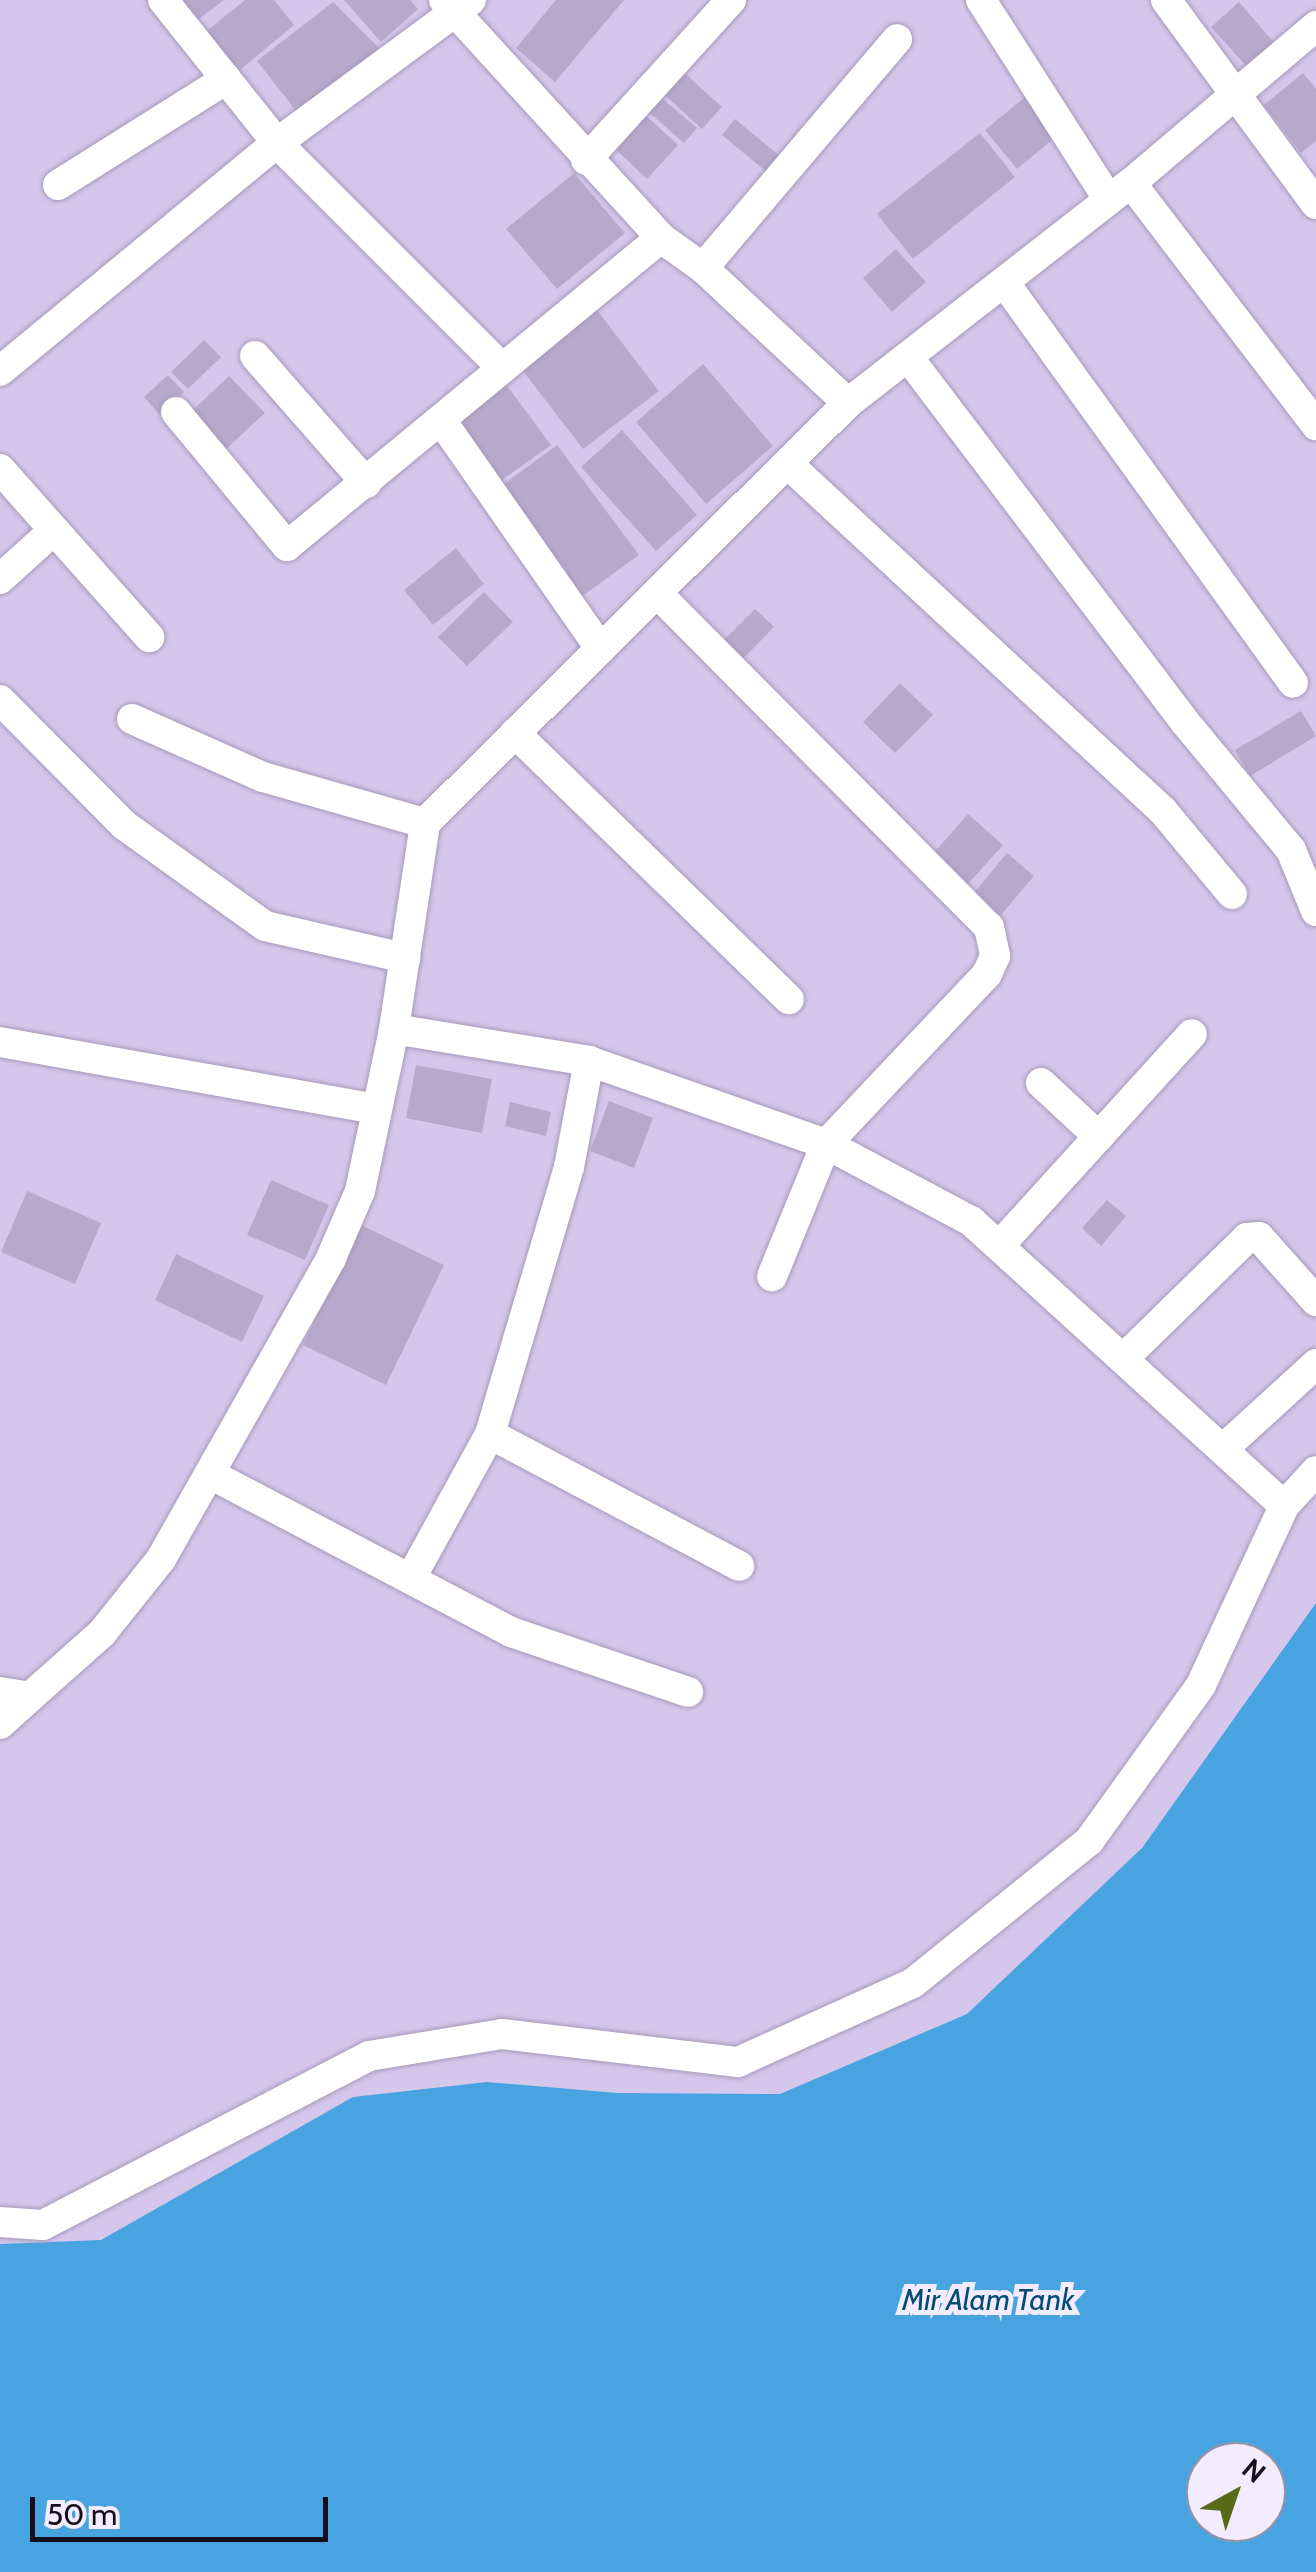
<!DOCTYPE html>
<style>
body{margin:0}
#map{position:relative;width:1316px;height:2572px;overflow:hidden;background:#d4c7eb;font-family:Cabin,sans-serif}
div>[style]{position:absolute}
.water>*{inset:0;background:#48a3e1}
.building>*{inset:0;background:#b6aacc}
.roads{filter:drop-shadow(0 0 2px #a599ba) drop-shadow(0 0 2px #a599ba)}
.street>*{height:30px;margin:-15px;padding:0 15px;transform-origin:15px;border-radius:15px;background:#fff}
span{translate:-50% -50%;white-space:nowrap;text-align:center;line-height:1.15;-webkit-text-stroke:10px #f2ecfe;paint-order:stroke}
.water-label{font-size:30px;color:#024c75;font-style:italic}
.north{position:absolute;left:1186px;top:2442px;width:100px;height:100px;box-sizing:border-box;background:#f2ecfe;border:2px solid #9994a3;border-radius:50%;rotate:40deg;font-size:28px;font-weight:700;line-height:40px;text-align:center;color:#140f1b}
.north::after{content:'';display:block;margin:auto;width:35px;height:45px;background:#586b19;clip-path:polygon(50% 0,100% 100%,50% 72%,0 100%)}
.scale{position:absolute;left:30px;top:2497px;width:298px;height:45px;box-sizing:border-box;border:5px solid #140f1b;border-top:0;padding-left:12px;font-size:30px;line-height:35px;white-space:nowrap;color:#140f1b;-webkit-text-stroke:8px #f2ecfe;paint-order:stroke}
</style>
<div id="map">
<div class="water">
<i style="clip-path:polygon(evenodd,1316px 1603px,1316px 2572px,0 2572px,0 2244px,101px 2240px,353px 2097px,487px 2082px,617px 2093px,780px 2094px,967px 2014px,1142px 1848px,1316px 1603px,1206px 2462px,1266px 2462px,1266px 2522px,1206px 2522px,1206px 2462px)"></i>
</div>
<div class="building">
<i style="clip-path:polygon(173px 0,224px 0,191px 25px)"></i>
<i style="clip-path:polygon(245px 0,274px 0,294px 25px,235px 74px,203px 34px)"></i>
<i style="clip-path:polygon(344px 0,410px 0,418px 9px,381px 42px)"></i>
<i style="clip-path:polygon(556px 0,624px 0,555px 82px,516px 48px)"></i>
<i style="clip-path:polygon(333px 2px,380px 49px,297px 112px,257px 61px)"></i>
<i style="clip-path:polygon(1239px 2px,1276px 45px,1249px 69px,1211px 27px)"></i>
<i style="clip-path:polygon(679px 68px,722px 107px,702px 129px,659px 90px)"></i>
<i style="clip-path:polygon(1303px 73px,1316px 89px,1316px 141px,1301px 153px,1264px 105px)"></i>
<i style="clip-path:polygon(1030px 93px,1063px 131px,1017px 169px,985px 130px)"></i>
<i style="clip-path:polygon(657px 94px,697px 128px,684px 143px,644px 108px)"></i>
<i style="clip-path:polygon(641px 111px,678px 145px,647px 179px,611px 145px)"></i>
<i style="clip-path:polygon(735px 119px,781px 157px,768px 173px,722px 135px)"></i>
<i style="clip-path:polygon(980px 133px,1015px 177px,913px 259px,877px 214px)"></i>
<i style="clip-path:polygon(574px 173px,625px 233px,557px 289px,506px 229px)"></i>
<i style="clip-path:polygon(896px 249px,926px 282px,892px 312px,863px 278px)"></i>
<i style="clip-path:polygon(596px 309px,659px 391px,583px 449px,520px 367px)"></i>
<i style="clip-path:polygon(204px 340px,221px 357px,188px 389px,171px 372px)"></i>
<i style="clip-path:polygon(703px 364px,773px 446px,706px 504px,636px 422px)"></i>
<i style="clip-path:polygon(168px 375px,184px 392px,159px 414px,144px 397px)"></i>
<i style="clip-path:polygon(229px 376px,265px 413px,226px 449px,191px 412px)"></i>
<i style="clip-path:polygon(505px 383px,551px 445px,495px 485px,456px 424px)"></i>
<i style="clip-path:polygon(622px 430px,697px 515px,656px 551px,581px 467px)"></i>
<i style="clip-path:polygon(557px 445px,639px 555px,581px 597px,500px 487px)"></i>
<i style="clip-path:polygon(456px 548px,484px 584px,433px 625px,404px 590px)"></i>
<i style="clip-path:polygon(484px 592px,513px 622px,467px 666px,438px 637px)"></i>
<i style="clip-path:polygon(755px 609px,774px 627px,737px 665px,718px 646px)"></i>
<i style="clip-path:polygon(900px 683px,933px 715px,895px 753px,863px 722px)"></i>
<i style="clip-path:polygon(1301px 711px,1316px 736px,1250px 776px,1235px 750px)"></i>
<i style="clip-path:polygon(968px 814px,1003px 845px,966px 886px,932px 855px)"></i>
<i style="clip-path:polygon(1007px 853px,1034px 876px,1000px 916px,973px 894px)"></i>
<i style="clip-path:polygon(416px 1065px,492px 1079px,482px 1133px,406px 1118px)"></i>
<i style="clip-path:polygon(609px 1101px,653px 1118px,634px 1168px,590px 1151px)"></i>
<i style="clip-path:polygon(510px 1102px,551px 1112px,546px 1136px,505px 1126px)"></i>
<i style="clip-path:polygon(271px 1180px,329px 1205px,305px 1260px,247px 1235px)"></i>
<i style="clip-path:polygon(27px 1191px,101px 1223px,75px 1284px,1px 1252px)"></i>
<i style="clip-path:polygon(1107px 1200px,1126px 1216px,1101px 1246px,1082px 1228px)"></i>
<i style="clip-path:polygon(361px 1225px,444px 1265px,386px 1385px,303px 1345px)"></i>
<i style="clip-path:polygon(176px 1254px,264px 1296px,242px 1342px,155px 1300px)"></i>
</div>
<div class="roads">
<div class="street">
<i style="left:163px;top:0;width:183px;rotate:51.4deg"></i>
<i style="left:277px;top:143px;width:318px;rotate:45deg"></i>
<i style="left:444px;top:0;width:322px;rotate:47.6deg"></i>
<i style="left:661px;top:238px;width:52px;rotate:35.5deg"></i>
<i style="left:703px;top:268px;width:198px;rotate:43deg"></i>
<i style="left:981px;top:0;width:237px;rotate:57.4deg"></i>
<i style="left:1166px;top:0;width:253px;rotate:53.7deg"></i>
<i style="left:586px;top:160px;width:216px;rotate:-47.8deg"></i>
<i style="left:1131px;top:183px;width:305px;rotate:52.6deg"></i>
<i style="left:58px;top:185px;width:199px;rotate:-32.2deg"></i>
<i style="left:703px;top:268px;width:300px;rotate:-49.7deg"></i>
<i style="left:1004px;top:282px;width:494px;rotate:54.2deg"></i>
<i style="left:255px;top:356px;width:169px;rotate:48.8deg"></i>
<i style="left:908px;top:357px;width:458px;rotate:52.8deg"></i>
<i style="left:1185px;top:722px;width:166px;rotate:50.4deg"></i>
<i style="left:1291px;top:850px;width:66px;rotate:67.7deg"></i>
<i style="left:0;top:371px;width:359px;rotate:-39.5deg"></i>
<i style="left:277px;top:143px;width:241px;rotate:-36.4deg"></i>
<i style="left:176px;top:412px;width:174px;rotate:50.4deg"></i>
<i style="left:287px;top:546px;width:484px;rotate:-39.5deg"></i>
<i style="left:441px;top:420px;width:279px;rotate:55.1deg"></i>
<i style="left:788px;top:464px;width:511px;rotate:42.78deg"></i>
<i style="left:1163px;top:811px;width:108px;rotate:50.3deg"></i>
<i style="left:0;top:469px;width:225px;rotate:48.4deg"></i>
<i style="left:0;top:579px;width:73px;rotate:-42.2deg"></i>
<i style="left:657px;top:593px;width:471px;rotate:45.2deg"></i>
<i style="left:989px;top:927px;width:30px;rotate:78deg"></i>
<i style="left:995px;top:956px;width:20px;rotate:114deg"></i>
<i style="left:987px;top:974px;width:234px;rotate:133.4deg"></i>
<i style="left:826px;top:1144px;width:143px;rotate:112.2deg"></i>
<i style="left:0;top:700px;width:176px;rotate:45.2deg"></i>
<i style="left:124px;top:825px;width:173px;rotate:35.6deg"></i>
<i style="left:265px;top:926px;width:144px;rotate:12.9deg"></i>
<i style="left:132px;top:719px;width:143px;rotate:23.9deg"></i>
<i style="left:263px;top:777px;width:168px;rotate:15.9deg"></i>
<i style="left:515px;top:733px;width:382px;rotate:44.2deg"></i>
<i style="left:394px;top:1029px;width:198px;rotate:9.3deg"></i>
<i style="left:589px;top:1061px;width:251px;rotate:19.3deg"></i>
<i style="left:826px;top:1144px;width:164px;rotate:28deg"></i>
<i style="left:971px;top:1221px;width:423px;rotate:42.3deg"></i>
<i style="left:0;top:1042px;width:382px;rotate:10.1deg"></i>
<i style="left:1041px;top:1083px;width:79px;rotate:43deg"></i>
<i style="left:1000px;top:1245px;width:285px;rotate:-47.7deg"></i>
<i style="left:1126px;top:1356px;width:169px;rotate:-44.3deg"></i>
<i style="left:1247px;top:1238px;width:12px;rotate:-5deg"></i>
<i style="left:1259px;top:1237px;width:86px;rotate:48.3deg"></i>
<i style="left:490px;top:1434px;width:282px;rotate:27.9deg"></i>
<i style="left:1223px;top:1449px;width:126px;rotate:-42.4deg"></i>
<i style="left:210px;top:1474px;width:340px;rotate:27.7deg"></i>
<i style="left:511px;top:1632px;width:187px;rotate:18.7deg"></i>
<i style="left:412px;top:1576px;width:162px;rotate:-61.2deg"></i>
<i style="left:490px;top:1434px;width:278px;rotate:-73.5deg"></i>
<i style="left:569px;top:1167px;width:108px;rotate:-79.3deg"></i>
<i style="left:0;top:1692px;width:30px;rotate:9deg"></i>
<i style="left:30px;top:1697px;width:96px;rotate:-41.6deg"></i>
<i style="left:102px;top:1633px;width:95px;rotate:-51.4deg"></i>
<i style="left:161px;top:1559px;width:346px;rotate:-60.5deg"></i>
<i style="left:331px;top:1258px;width:73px;rotate:-66.6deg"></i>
<i style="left:360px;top:1191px;width:166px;rotate:-78.1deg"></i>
<i style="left:394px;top:1029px;width:208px;rotate:-81.4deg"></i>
<i style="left:425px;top:823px;width:596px;rotate:-44.8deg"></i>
<i style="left:848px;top:403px;width:358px;rotate:-37.9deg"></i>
<i style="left:1131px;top:183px;width:243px;rotate:-40.3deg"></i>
<i style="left:0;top:1724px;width:40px;rotate:-42deg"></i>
<i style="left:0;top:2222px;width:43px;rotate:4deg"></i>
<i style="left:43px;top:2225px;width:367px;rotate:-27.4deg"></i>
<i style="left:369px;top:2056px;width:135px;rotate:-9.4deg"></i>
<i style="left:502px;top:2034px;width:238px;rotate:6.8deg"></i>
<i style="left:738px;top:2062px;width:192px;rotate:-24.3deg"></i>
<i style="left:913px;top:1983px;width:226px;rotate:-38.9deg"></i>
<i style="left:1089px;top:1841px;width:192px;rotate:-54.3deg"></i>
<i style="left:1201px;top:1685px;width:197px;rotate:-65.1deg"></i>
<i style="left:1284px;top:1506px;width:47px;rotate:-47.6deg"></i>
</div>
</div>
<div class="water-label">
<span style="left:988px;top:2300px">Mir Alam Tank</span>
</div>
<div class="north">N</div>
<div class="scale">50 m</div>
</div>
